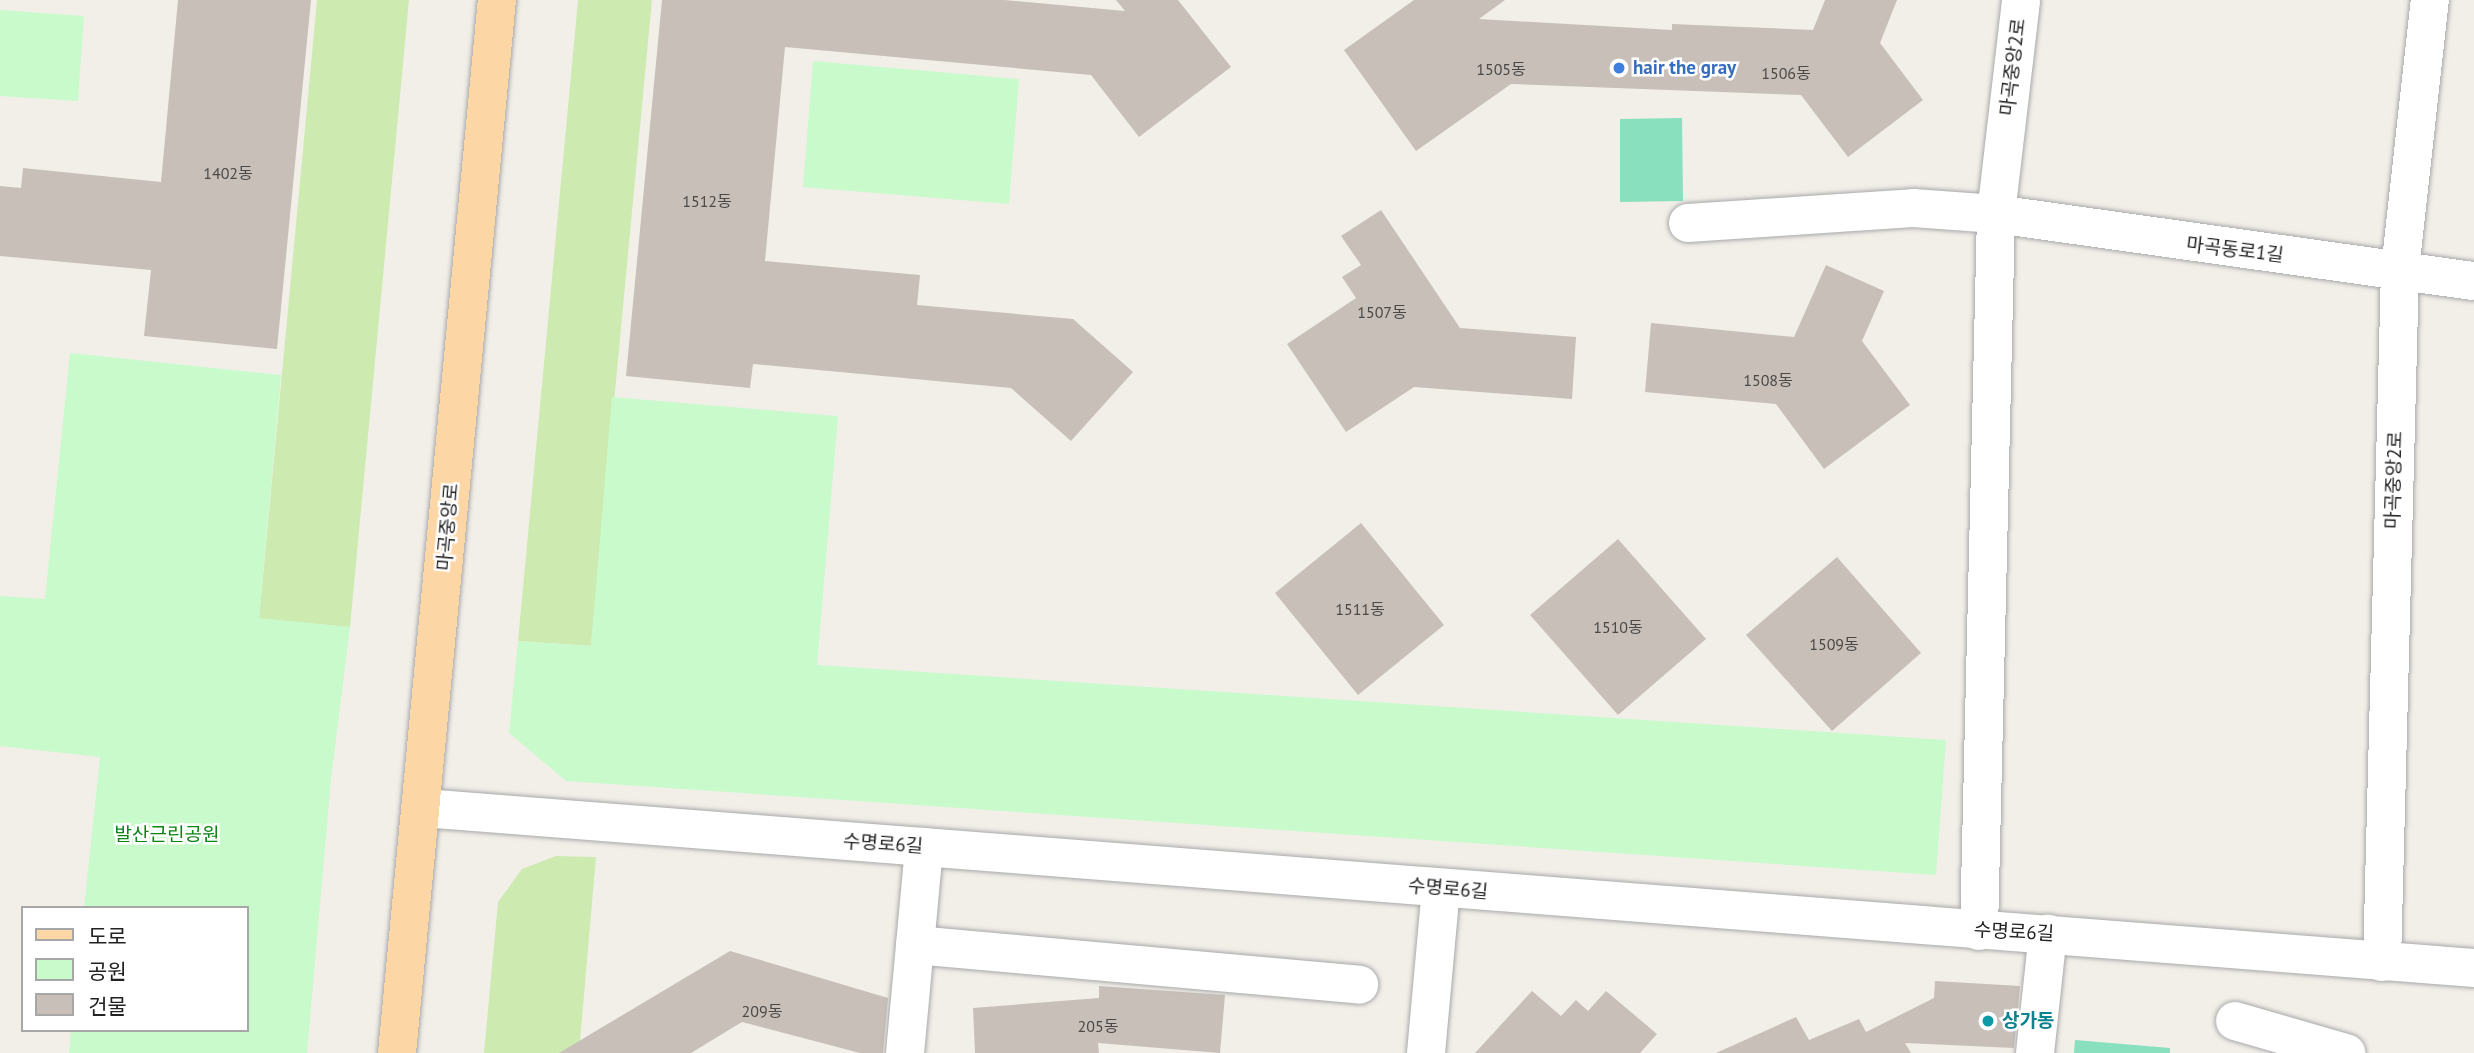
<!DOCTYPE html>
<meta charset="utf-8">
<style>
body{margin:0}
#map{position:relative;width:2474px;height:1053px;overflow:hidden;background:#f2efe9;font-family:"PT Sans","Noto Sans KR",sans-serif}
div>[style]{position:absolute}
.grass>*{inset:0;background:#cdebb0}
.park>*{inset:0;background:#c8facc}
.pitch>*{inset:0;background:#88e0be}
.building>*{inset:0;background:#c7bfb8}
.roads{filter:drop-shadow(0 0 2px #a9a9a9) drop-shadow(0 0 2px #a9a9a9)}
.minor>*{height:38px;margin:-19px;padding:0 19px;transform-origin:19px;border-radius:19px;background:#fff}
.major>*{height:38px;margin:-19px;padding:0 19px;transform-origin:19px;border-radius:19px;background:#fcd6a4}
.dots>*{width:19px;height:19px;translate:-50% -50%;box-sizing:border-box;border:4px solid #fff;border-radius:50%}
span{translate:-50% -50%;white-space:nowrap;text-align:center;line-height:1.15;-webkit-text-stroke:5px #fff;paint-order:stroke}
.number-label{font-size:16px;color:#4b4948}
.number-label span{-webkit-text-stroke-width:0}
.street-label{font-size:19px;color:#222}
.shop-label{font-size:19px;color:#366cbe;font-weight:700}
.left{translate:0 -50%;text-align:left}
.park-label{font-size:19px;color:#0c8416}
.culture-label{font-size:19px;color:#0d838f;font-weight:700}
.legend{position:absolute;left:21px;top:906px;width:228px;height:126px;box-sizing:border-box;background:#fff;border:2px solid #a7a7a7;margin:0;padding:9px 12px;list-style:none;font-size:21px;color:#222}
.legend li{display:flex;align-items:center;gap:14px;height:35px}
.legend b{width:35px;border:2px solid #a7a7a7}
</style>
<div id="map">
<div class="grass">
<i style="clip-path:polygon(317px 0,409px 0,350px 627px,259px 619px)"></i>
<i style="clip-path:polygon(578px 0,652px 0,591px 646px,518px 641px)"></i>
<i style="clip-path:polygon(556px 856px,596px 857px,579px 1053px,484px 1053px,498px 902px,522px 869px)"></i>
</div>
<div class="park">
<i style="clip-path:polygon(0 10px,84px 16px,78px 101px,0 96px)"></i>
<i style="clip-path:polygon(813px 61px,1019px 79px,1009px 204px,803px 187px)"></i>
<i style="clip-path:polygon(70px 353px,281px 375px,259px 618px,350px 627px,331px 779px,307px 1053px,69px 1053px,71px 1030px,247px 1030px,247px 908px,84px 908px,100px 757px,0 746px,0 596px,45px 599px)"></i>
<i style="clip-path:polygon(612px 397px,838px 416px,817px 665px,1946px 740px,1936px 875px,566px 781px,509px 733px,518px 641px,591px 646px)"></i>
</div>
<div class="pitch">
<i style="clip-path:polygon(1682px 118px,1683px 201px,1620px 202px,1620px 119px)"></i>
<i style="clip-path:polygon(2075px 1040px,2170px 1048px,2170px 1053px,2074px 1053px)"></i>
</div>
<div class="building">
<i style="clip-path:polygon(178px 0,311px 0,277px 349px,144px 336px,151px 270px,0 256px,0 186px,21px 188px,23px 168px,161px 182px)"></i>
<i style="clip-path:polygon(662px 0,1004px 0,1125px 11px,1116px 0,1178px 0,1231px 67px,1139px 137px,1091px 75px,785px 47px,765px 261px,920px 275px,917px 305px,1073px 319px,1133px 372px,1071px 441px,1011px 388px,753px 364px,750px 388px,626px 376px)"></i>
<i style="clip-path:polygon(1414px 0,1505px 0,1479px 19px,1672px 30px,1672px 24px,1813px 30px,1825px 0,1897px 0,1880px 43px,1923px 100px,1848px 157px,1801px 95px,1511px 84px,1416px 151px,1344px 50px)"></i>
<i style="clip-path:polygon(1381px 210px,1460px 328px,1576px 337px,1572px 399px,1414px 387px,1346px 432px,1287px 344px,1356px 298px,1342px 277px,1361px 265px,1341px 236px)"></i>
<i style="clip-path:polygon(1826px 265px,1884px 291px,1862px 341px,1910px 405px,1824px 469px,1776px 404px,1645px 392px,1651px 323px,1794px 337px)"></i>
<i style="clip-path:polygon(1361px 523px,1444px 625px,1358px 695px,1275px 593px)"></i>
<i style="clip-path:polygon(1618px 539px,1706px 639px,1618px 715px,1530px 615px)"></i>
<i style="clip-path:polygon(1837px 557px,1921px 653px,1832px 731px,1746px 635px)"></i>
<i style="clip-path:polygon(730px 951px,888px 998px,883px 1053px,860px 1053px,742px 1022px,691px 1053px,559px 1053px)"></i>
<i style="clip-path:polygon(1935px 981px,2020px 986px,2014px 1048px,1905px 1043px,1911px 1053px,1716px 1053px,1796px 1017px,1809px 1040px,1859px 1019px,1866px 1032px,1934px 998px)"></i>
<i style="clip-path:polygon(1099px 986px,1225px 995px,1220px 1053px,1098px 1043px,1099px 1053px,975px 1053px,973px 1008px,1099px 998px)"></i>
<i style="clip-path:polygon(1532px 991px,1561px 1016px,1576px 1000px,1588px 1011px,1606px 991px,1657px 1034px,1640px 1053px,1475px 1053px)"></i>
</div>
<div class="roads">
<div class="minor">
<i style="left:1688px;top:223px;width:225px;rotate:-3.8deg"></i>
<i style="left:1913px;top:208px;width:83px;rotate:4.1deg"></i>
<i style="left:1996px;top:214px;width:483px;rotate:8deg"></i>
<i style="left:423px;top:808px;width:2057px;rotate:4.46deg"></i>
<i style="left:1979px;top:931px;width:717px;rotate:-88.64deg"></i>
<i style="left:1996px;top:214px;width:215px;rotate:-83.3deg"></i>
<i style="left:915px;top:945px;width:446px;rotate:5.1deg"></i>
<i style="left:2382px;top:962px;width:692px;rotate:-88.51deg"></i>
<i style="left:2400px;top:270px;width:272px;rotate:-83.7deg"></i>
<i style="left:2235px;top:1021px;width:116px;rotate:16.1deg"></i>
<i style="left:905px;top:1053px;width:207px;rotate:-84.7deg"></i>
<i style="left:1426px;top:1053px;width:166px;rotate:-84.8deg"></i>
<i style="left:2035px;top:1053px;width:120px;rotate:-83.8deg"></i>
</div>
<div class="major">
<i style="left:397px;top:1053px;width:1058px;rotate:-84.58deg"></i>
</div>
</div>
<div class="dots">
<i style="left:1619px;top:68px;background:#3f7fe0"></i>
<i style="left:1988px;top:1021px;background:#0f9aa8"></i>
</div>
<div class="number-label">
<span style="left:1501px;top:69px">1505동</span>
<span style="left:1786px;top:73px">1506동</span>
<span style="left:228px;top:173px">1402동</span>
<span style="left:707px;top:201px">1512동</span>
<span style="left:1382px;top:312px">1507동</span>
<span style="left:1768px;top:380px">1508동</span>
<span style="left:1360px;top:609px">1511동</span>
<span style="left:1618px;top:627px">1510동</span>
<span style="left:1834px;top:644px">1509동</span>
<span style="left:762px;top:1011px">209동</span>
<span style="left:1098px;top:1026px">205동</span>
</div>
<div class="street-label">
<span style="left:2013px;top:67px;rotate:-83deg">마곡중앙2로</span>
<span style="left:2235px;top:250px;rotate:7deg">마곡동로1길</span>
<span style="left:2394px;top:480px;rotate:-88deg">마곡중앙2로</span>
<span style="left:448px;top:527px;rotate:-85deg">마곡중앙로</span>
<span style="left:883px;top:844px;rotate:4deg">수명로6길</span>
<span style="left:1448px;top:889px;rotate:5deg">수명로6길</span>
<span style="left:2014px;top:932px;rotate:3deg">수명로6길</span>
</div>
<div class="shop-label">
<span class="left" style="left:1633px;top:68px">hair the gray</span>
</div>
<div class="park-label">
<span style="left:167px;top:835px">발산근린공원</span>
</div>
<div class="culture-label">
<span class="left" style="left:2002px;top:1021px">상가동</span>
</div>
<ul class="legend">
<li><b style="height:9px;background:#fcd6a4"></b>도로</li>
<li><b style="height:19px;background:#c8facc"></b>공원</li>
<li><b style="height:19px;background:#c7bfb8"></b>건물</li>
</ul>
</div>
